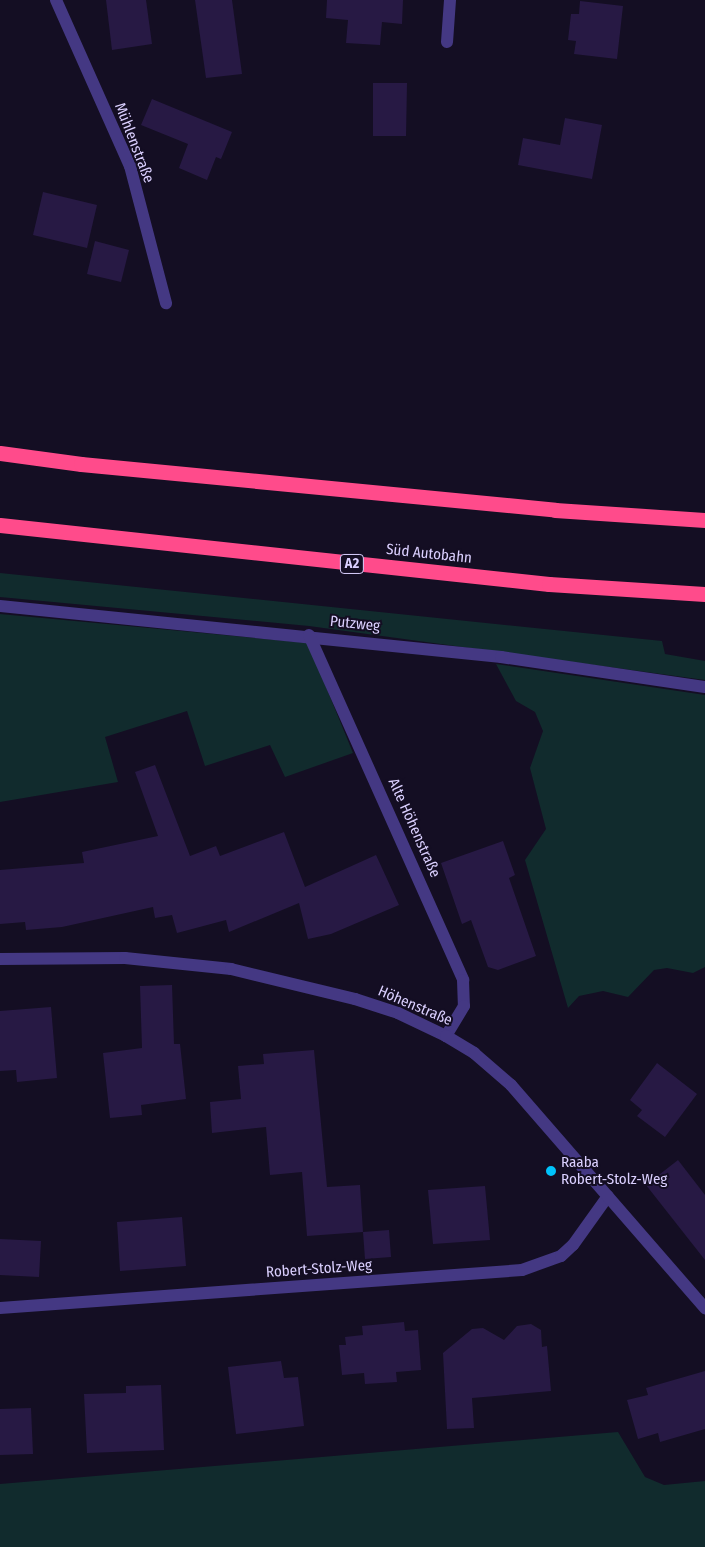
<!DOCTYPE html>
<meta charset="utf-8">
<style>
body{margin:0}
#map{position:relative;width:705px;height:1547px;overflow:hidden;background:#140e23;font-family:"Fira Sans Condensed",sans-serif}
div>[style]{position:absolute}
.green>*{inset:0;background:#112b2d}
.building>*{inset:0;background:#271944}
.service>*{height:12px;margin:-6px;padding:0 6px;transform-origin:6px;border-radius:6px;background:#443883}
.minor>*{height:12px;margin:-6px;padding:0 6px;transform-origin:6px;border-radius:6px;background:#443883}
.tertiary>*{height:12px;margin:-6px;padding:0 6px;transform-origin:6px;border-radius:6px;background:#443883}
.motorway>*{height:15px;margin:-7.5px;padding:0 7.5px;transform-origin:7.5px;border-radius:7.5px;background:#ff4b8b}
.dots>*{width:14px;height:14px;translate:-50% -50%;box-sizing:border-box;border:2px solid #140e23;border-radius:50%}
span{translate:-50% -50%;white-space:nowrap;text-align:center;line-height:1.15;-webkit-text-stroke:4px #140e23;paint-order:stroke}
.shield-label span{padding:1px 4px;background:#140e23;border:1px solid;border-radius:4px;-webkit-text-stroke-width:0}
.shield-label{font-size:14px;color:#dbd0ff;font-weight:700}
.street-label{font-size:15px;color:#dbd0ff}
.poi-label{font-size:15px;color:#dbd0ff}
.left{translate:0 -50%;text-align:left}
</style>
<div id="map">
<div class="green">
<i style="clip-path:polygon(0 573px,662px 641px,665px 654px,705px 661px,705px 680px,309px 626px,0 597px)"></i>
<i style="clip-path:polygon(0 614px,308px 643px,353px 753px,285px 777px,270px 745px,205px 766px,187px 711px,105px 737px,118px 782px,0 802px)"></i>
<i style="clip-path:polygon(496px 664px,705px 695px,705px 967px,693px 973px,667px 968px,654px 970px,628px 997px,603px 991px,579px 996px,568px 1008px,525px 860px,546px 829px,530px 768px,543px 731px,535px 712px,516px 701px)"></i>
<i style="clip-path:polygon(618px 1432px,645px 1477px,664px 1485px,705px 1481px,705px 1547px,0 1547px,0 1484px)"></i>
</div>
<div class="building">
<i style="clip-path:polygon(106px 0,146px 0,152px 44px,112px 50px)"></i>
<i style="clip-path:polygon(195px 0,232px 0,242px 74px,206px 78px)"></i>
<i style="clip-path:polygon(327px 0,403px 0,402px 24px,382px 22px,380px 45px,346px 43px,348px 20px,326px 18px)"></i>
<i style="clip-path:polygon(580px 1px,623px 6px,617px 59px,574px 54px,576px 41px,568px 40px,571px 14px,579px 14px)"></i>
<i style="clip-path:polygon(373px 83px,407px 83px,406px 136px,373px 136px)"></i>
<i style="clip-path:polygon(152px 99px,232px 132px,221px 159px,216px 157px,207px 180px,179px 168px,188px 144px,141px 125px)"></i>
<i style="clip-path:polygon(565px 118px,602px 125px,592px 179px,518px 165px,523px 138px,560px 145px)"></i>
<i style="clip-path:polygon(43px 192px,97px 205px,87px 248px,33px 235px)"></i>
<i style="clip-path:polygon(95px 241px,129px 250px,121px 282px,87px 274px)"></i>
<i style="clip-path:polygon(155px 765px,190px 856px,216px 846px,220px 856px,284px 832px,305px 887px,376px 855px,399px 905px,331px 934px,308px 939px,299px 903px,229px 932px,226px 920px,177px 933px,172px 915px,155px 918px,153px 907px,62px 927px,26px 930px,25px 922px,0 924px,0 870px,84px 863px,82px 852px,158px 836px,135px 772px)"></i>
<i style="clip-path:polygon(503px 841px,515px 875px,509px 878px,536px 956px,498px 970px,488px 967px,471px 920px,462px 924px,441px 863px)"></i>
<i style="clip-path:polygon(172px 985px,174px 1044px,180px 1044px,186px 1099px,141px 1105px,142px 1115px,110px 1118px,103px 1053px,142px 1048px,140px 986px)"></i>
<i style="clip-path:polygon(51px 1007px,57px 1078px,17px 1082px,16px 1070px,0 1071px,0 1011px)"></i>
<i style="clip-path:polygon(314px 1050px,327px 1187px,360px 1185px,363px 1232px,307px 1236px,302px 1172px,270px 1175px,266px 1127px,212px 1133px,210px 1102px,241px 1099px,238px 1066px,264px 1064px,263px 1054px)"></i>
<i style="clip-path:polygon(657px 1063px,697px 1094px,665px 1137px,637px 1116px,642px 1110px,630px 1100px)"></i>
<i style="clip-path:polygon(678px 1160px,705px 1195px,705px 1260px,646px 1185px)"></i>
<i style="clip-path:polygon(485px 1186px,490px 1240px,433px 1244px,428px 1190px)"></i>
<i style="clip-path:polygon(182px 1217px,186px 1266px,120px 1271px,117px 1222px)"></i>
<i style="clip-path:polygon(389px 1230px,391px 1257px,365px 1259px,363px 1232px)"></i>
<i style="clip-path:polygon(0 1239px,41px 1241px,39px 1277px,0 1275px)"></i>
<i style="clip-path:polygon(404px 1322px,405px 1331px,418px 1330px,421px 1370px,396px 1372px,397px 1382px,365px 1384px,364px 1373px,342px 1375px,339px 1345px,346px 1345px,345px 1337px,363px 1335px,362px 1326px)"></i>
<i style="clip-path:polygon(531px 1324px,541px 1330px,542px 1347px,547px 1346px,551px 1391px,472px 1398px,474px 1428px,447px 1429px,443px 1353px,472px 1329px,483px 1328px,504px 1340px,517px 1326px)"></i>
<i style="clip-path:polygon(281px 1361px,284px 1378px,298px 1377px,304px 1426px,236px 1434px,228px 1367px)"></i>
<i style="clip-path:polygon(705px 1371px,705px 1429px,660px 1442px,658px 1433px,638px 1439px,627px 1400px,648px 1395px,646px 1388px)"></i>
<i style="clip-path:polygon(161px 1385px,164px 1450px,87px 1453px,84px 1394px,126px 1393px,126px 1386px)"></i>
<i style="clip-path:polygon(31px 1408px,33px 1454px,0 1455px,0 1409px)"></i>
</div>
<div class="service">
<i style="left:0;top:1308px;width:523px;rotate:-4.16deg"></i>
<i style="left:522px;top:1270px;width:41px;rotate:-19.7deg"></i>
<i style="left:561px;top:1256px;width:16px;rotate:-43deg"></i>
<i style="left:573px;top:1245px;width:60px;rotate:-54.5deg"></i>
</div>
<div class="minor">
<i style="left:56px;top:0;width:182px;rotate:66deg"></i>
<i style="left:130px;top:166px;width:142px;rotate:75.3deg"></i>
<i style="left:447px;top:42px;width:42px;rotate:-85.9deg"></i>
<i style="left:0;top:606px;width:504px;rotate:5.81deg"></i>
<i style="left:501px;top:657px;width:206px;rotate:8.4deg"></i>
<i style="left:309px;top:635px;width:378px;rotate:65.9deg"></i>
<i style="left:463px;top:980px;width:26px;rotate:88deg"></i>
<i style="left:464px;top:1006px;width:35px;rotate:121deg"></i>
</div>
<div class="tertiary">
<i style="left:0;top:959px;width:125px;rotate:-0.5deg"></i>
<i style="left:125px;top:958px;width:107px;rotate:5.9deg"></i>
<i style="left:231px;top:969px;width:128px;rotate:13.6deg"></i>
<i style="left:355px;top:999px;width:45px;rotate:18deg"></i>
<i style="left:398px;top:1013px;width:53px;rotate:25.6deg"></i>
<i style="left:446px;top:1036px;width:33px;rotate:31deg"></i>
<i style="left:474px;top:1053px;width:49px;rotate:40.9deg"></i>
<i style="left:511px;top:1085px;width:296px;rotate:49deg"></i>
</div>
<div class="motorway">
<i style="left:0;top:453px;width:82px;rotate:7.7deg"></i>
<i style="left:81px;top:464px;width:476px;rotate:5.5deg"></i>
<i style="left:555px;top:510px;width:150px;rotate:3.8deg"></i>
<i style="left:0;top:525px;width:552px;rotate:6.13deg"></i>
<i style="left:549px;top:584px;width:156px;rotate:3.7deg"></i>
</div>
<div class="dots">
<i style="left:551px;top:1171px;background:#00c3fb"></i>
</div>
<div class="shield-label">
<span style="left:352px;top:564px">A2</span>
</div>
<div class="street-label">
<span style="left:134px;top:143px;rotate:69deg">Mühlenstraße</span>
<span style="left:429px;top:554px;rotate:6deg">Süd Autobahn</span>
<span style="left:355px;top:624px;rotate:6deg">Putzweg</span>
<span style="left:414px;top:828px;rotate:66deg">Alte Höhenstraße</span>
<span style="left:415px;top:1006px;rotate:23deg">Höhenstraße</span>
<span style="left:319px;top:1269px;rotate:-4deg">Robert-Stolz-Weg</span>
</div>
<div class="poi-label">
<span class="left" style="left:561px;top:1171px">Raaba<br>Robert-Stolz-Weg</span>
</div>
</div>
